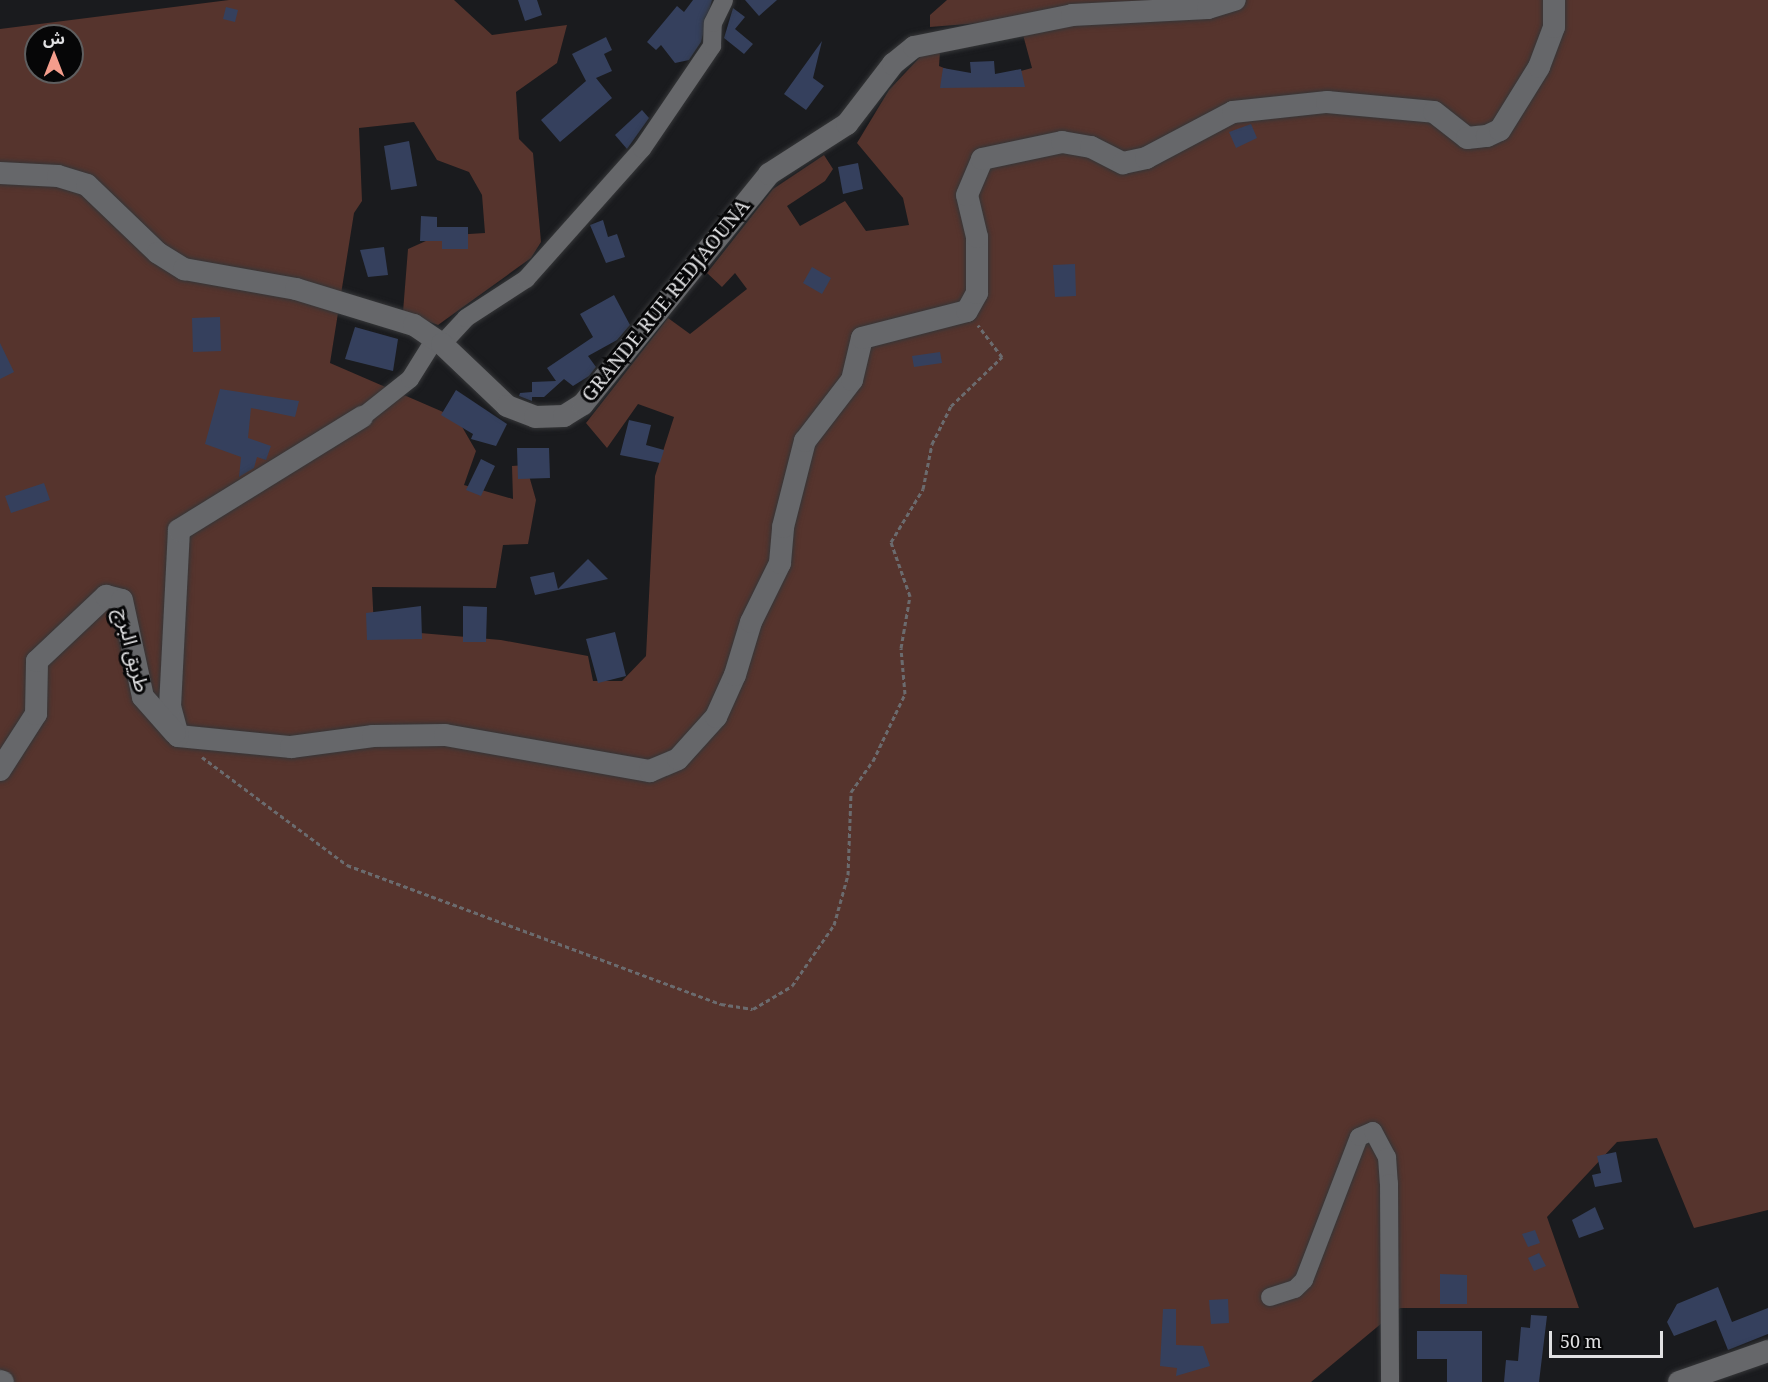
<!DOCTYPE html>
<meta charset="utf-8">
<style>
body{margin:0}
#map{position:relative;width:1768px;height:1382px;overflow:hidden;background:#1a1b1e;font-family:"Noto Serif","Noto Sans Arabic",serif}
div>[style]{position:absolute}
.forest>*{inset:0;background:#56342d}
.building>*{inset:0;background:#35405d}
.path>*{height:3px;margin-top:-1.5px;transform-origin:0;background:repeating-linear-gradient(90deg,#6b6b6e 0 4.5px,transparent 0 7.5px)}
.roads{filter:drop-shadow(0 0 2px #353638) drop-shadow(0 0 2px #353638)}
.minor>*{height:18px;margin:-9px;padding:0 9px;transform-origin:9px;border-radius:9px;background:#66676a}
.tertiary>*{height:22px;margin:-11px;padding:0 11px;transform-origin:11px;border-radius:11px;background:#66676a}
span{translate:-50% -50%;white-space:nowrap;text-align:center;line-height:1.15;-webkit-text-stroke:6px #060607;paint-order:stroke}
.street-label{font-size:20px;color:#e1e1e3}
.north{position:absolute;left:24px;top:24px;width:60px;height:60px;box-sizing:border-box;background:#060607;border:2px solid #5e5e5f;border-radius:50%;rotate:0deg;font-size:16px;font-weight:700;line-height:24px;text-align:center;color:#e1e1e3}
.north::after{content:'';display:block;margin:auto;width:21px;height:27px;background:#f49d8c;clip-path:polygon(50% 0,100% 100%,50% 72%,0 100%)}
.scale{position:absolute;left:1549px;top:1331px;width:114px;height:27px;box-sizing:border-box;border:3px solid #e1e1e3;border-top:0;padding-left:8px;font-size:18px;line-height:21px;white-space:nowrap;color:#e1e1e3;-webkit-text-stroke:4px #060607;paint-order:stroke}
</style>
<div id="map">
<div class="forest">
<i style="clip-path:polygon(evenodd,229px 0,454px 0,492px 35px,567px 25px,557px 63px,516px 92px,519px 139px,533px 153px,541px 242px,531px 258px,438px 325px,403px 312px,408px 249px,437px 236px,485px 233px,482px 195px,469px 172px,437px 160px,414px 122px,359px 128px,362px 201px,354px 213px,330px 363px,457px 418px,476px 451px,464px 485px,513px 499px,512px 466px,526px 465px,536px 500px,528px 544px,503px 545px,496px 588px,372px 587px,374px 629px,501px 640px,588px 656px,593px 681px,622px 681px,646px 656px,655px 476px,674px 417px,638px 404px,607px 448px,586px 423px,668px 318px,690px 334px,747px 289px,735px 273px,722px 287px,707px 273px,773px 189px,824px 155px,833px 169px,825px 181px,787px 206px,800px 226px,845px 201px,866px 231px,909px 225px,903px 198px,857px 143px,889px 90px,922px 55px,940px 52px,939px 66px,979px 82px,1032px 68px,1019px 20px,930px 27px,930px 15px,947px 0,1768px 0,1768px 1210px,1694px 1228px,1657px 1138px,1617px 1142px,1547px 1217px,1579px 1308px,1400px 1308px,1311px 1382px,0 1382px,0 29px,229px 0,36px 36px,72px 36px,72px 72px,36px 72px,36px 36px)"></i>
</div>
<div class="building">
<i style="clip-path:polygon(518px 0,537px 0,542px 15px,525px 21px)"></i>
<i style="clip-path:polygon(693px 0,712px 0,701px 42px,689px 60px,675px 63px,661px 45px,656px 50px,647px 42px,677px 6px,684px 12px)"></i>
<i style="clip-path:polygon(745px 0,777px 0,759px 16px)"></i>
<i style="clip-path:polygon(226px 7px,238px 10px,235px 22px,223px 19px)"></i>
<i style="clip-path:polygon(733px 8px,745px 17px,735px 29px,753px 44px,744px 54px,724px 38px)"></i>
<i style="clip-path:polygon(606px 37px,612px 50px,604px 54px,612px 71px,596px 78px,612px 98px,560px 142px,541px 120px,586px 81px,572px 54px)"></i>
<i style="clip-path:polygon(822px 41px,813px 78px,824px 86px,806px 110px,784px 94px)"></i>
<i style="clip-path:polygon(994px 61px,995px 74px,1021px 69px,1025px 87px,940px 88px,943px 68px,971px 73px,970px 62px)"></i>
<i style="clip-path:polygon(642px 110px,649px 118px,627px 149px,615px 135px)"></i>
<i style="clip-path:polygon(1251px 124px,1257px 138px,1236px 148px,1229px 132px)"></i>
<i style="clip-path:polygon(409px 141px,417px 186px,391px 190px,384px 146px)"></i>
<i style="clip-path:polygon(858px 163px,863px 189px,843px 194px,838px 167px)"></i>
<i style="clip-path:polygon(421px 216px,437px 217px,437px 227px,468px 227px,468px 249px,442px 249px,442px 241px,420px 241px)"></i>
<i style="clip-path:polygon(603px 220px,608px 237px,617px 234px,625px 257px,606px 263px,590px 225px)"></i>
<i style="clip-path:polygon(384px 247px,388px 275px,368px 277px,360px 250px)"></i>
<i style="clip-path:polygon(1075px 264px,1076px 296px,1055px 297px,1053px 265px)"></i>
<i style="clip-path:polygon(812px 267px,831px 278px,822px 294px,803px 283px)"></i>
<i style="clip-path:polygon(614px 295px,630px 325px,617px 340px,588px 356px,596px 367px,589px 376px,573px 386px,564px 379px,544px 397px,532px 397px,532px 382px,556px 381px,547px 368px,593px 337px,580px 314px)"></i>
<i style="clip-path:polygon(220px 317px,221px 351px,193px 352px,192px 318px)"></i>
<i style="clip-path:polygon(355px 327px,398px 339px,393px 371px,345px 359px)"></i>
<i style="clip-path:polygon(0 343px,14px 372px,0 379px)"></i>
<i style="clip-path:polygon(940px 352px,942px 363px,914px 367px,912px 356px)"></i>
<i style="clip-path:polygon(220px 389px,299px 401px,295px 417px,251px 408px,248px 438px,271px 446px,266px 460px,257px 457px,254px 468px,239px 477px,241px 457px,205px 444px)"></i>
<i style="clip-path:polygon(456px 390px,507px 424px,496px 446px,471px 439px,473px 434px,441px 415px)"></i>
<i style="clip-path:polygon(532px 392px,532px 401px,519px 396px,520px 393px)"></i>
<i style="clip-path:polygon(629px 420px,651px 425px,646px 445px,664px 450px,660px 463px,620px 455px)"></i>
<i style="clip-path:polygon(517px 448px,549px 448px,550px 478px,518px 479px)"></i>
<i style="clip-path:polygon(481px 459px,495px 466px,481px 496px,466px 490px)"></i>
<i style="clip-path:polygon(44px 483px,50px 500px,11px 513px,5px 496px)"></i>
<i style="clip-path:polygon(588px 559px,608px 579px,535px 595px,530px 577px,554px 572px,558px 589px)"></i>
<i style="clip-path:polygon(421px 606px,422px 639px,367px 640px,366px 613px)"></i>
<i style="clip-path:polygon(463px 606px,487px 607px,486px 642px,463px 642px)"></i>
<i style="clip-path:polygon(615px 632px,626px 676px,598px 683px,586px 639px)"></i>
<i style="clip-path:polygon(1616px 1152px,1622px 1182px,1595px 1187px,1592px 1175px,1601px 1173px,1597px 1156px)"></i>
<i style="clip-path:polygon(1595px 1207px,1604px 1229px,1579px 1238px,1572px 1220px)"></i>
<i style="clip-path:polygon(1535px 1230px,1540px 1243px,1528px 1247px,1522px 1234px)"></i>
<i style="clip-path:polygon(1539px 1253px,1546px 1266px,1534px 1271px,1528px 1258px)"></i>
<i style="clip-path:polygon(1440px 1274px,1467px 1275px,1467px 1304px,1440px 1304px)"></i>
<i style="clip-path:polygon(1718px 1287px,1732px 1322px,1768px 1308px,1768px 1334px,1728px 1350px,1716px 1320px,1674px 1336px,1667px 1322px,1677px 1304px)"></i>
<i style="clip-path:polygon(1228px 1299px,1229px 1323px,1211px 1324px,1209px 1300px)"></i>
<i style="clip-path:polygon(1163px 1309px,1176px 1309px,1176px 1345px,1203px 1346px,1210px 1366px,1176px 1376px,1177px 1368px,1160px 1366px)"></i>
<i style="clip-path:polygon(1531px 1315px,1547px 1316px,1539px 1382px,1504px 1382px,1506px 1360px,1518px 1361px,1521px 1327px,1530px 1328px)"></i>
<i style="clip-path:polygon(1417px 1331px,1482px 1331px,1482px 1382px,1447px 1382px,1447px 1359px,1417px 1359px)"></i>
</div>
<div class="path">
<i style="left:202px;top:757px;width:181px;rotate:36.7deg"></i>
<i style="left:347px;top:865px;width:399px;rotate:20.4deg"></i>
<i style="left:721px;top:1004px;width:32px;rotate:9deg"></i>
<i style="left:753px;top:1009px;width:45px;rotate:-30.5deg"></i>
<i style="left:792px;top:986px;width:74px;rotate:-55.5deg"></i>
<i style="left:834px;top:925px;width:52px;rotate:-74.4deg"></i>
<i style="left:848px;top:875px;width:83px;rotate:-87.9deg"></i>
<i style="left:851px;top:792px;width:38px;rotate:-55deg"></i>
<i style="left:873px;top:761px;width:74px;rotate:-64.5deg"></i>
<i style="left:905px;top:694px;width:46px;rotate:-95deg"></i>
<i style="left:901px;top:648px;width:53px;rotate:-80.2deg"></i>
<i style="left:910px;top:596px;width:57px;rotate:-109.4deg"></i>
<i style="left:891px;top:542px;width:62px;rotate:-58.9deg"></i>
<i style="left:923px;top:489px;width:46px;rotate:-78.7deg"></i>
<i style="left:932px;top:444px;width:42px;rotate:-63.4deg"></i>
<i style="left:951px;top:406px;width:71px;rotate:-43.9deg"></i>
<i style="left:1002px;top:357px;width:40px;rotate:-127deg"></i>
</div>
<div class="roads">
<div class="minor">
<i style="left:442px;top:344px;width:35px;rotate:-47deg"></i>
<i style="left:466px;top:318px;width:72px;rotate:-33deg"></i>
<i style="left:526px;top:279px;width:174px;rotate:-48.3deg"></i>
<i style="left:642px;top:149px;width:125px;rotate:-55.8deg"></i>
<i style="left:712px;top:46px;width:23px;rotate:-88deg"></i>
<i style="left:713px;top:23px;width:25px;rotate:-64deg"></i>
<i style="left:362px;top:417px;width:61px;rotate:-38.4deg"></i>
<i style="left:410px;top:379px;width:47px;rotate:-58deg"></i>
<i style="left:1270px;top:1297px;width:26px;rotate:-18deg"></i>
<i style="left:1295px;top:1289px;width:13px;rotate:-45deg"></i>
<i style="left:1304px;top:1280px;width:153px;rotate:-69deg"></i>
<i style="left:1359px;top:1137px;width:15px;rotate:-23deg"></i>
<i style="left:1373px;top:1131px;width:30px;rotate:62deg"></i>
<i style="left:1387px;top:1157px;width:26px;rotate:86deg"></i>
<i style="left:1389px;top:1183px;width:199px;rotate:89.7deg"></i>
</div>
<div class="tertiary">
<i style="left:0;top:173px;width:58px;rotate:3deg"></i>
<i style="left:58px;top:176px;width:30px;rotate:17deg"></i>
<i style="left:87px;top:185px;width:98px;rotate:43.8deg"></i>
<i style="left:158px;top:253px;width:31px;rotate:32deg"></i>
<i style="left:184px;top:269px;width:114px;rotate:10.1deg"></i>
<i style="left:296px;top:289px;width:123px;rotate:17deg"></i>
<i style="left:414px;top:325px;width:34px;rotate:34deg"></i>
<i style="left:442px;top:344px;width:90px;rotate:43.6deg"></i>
<i style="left:507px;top:406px;width:30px;rotate:21deg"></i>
<i style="left:535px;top:417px;width:29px;rotate:-2deg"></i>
<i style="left:564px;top:416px;width:22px;rotate:-32deg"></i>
<i style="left:583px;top:404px;width:296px;rotate:-51deg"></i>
<i style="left:769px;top:174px;width:93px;rotate:-32.7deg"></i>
<i style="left:847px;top:124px;width:76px;rotate:-52.5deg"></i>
<i style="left:893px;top:64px;width:27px;rotate:-39deg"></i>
<i style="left:914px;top:47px;width:161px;rotate:-11.4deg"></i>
<i style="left:1072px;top:15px;width:136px;rotate:-2.9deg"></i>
<i style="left:1208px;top:8px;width:28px;rotate:-17deg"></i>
<i style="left:178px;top:736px;width:114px;rotate:5.6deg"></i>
<i style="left:291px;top:747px;width:83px;rotate:-7.6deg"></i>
<i style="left:373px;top:736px;width:72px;rotate:-0.8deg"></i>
<i style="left:445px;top:735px;width:208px;rotate:10deg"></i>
<i style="left:650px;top:771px;width:30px;rotate:-23deg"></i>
<i style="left:678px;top:759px;width:57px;rotate:-47.9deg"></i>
<i style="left:716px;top:717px;width:46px;rotate:-65.7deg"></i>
<i style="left:735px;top:675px;width:55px;rotate:-73.2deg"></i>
<i style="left:751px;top:622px;width:66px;rotate:-63.8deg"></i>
<i style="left:780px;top:563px;width:36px;rotate:-85deg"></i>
<i style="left:783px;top:527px;width:89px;rotate:-75.7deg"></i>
<i style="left:805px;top:441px;width:77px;rotate:-52.4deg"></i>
<i style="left:852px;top:380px;width:43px;rotate:-76.6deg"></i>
<i style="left:862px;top:338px;width:108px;rotate:-14.4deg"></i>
<i style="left:967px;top:311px;width:21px;rotate:-61deg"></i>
<i style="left:977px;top:293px;width:56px;rotate:-90deg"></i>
<i style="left:977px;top:237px;width:43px;rotate:-103.4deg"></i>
<i style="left:967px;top:195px;width:39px;rotate:-67deg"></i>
<i style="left:982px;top:159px;width:82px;rotate:-12deg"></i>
<i style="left:1062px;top:142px;width:29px;rotate:10deg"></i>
<i style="left:1091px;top:147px;width:36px;rotate:27deg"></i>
<i style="left:1123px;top:163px;width:24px;rotate:-12deg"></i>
<i style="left:1146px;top:158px;width:98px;rotate:-27.9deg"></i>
<i style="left:1233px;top:112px;width:95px;rotate:-6.1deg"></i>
<i style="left:1327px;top:102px;width:107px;rotate:5.3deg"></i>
<i style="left:1434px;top:112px;width:42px;rotate:38.2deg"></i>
<i style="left:1467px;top:138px;width:20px;rotate:-6deg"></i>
<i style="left:1487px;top:136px;width:14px;rotate:-25deg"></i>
<i style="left:1500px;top:130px;width:74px;rotate:-58.2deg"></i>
<i style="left:1539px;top:67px;width:43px;rotate:-69.4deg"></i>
<i style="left:1554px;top:27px;width:27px;rotate:-90deg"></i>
<i style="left:178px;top:736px;width:30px;rotate:-105deg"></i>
<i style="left:170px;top:707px;width:177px;rotate:-87.1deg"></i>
<i style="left:179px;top:530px;width:215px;rotate:-31.7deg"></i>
<i style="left:0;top:770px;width:67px;rotate:-57.3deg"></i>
<i style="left:36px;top:714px;width:53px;rotate:-88.9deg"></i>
<i style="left:37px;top:661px;width:95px;rotate:-43.3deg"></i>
<i style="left:106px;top:596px;width:16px;rotate:14deg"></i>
<i style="left:122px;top:600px;width:99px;rotate:77.8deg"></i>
<i style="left:143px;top:697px;width:48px;rotate:48.4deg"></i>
<i style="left:0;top:1381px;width:3px;rotate:18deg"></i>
<i style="left:1679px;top:1382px;width:94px;rotate:-19.2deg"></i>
</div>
</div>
<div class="street-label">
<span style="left:665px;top:300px;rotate:-51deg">GRANDE RUE REDJAOUNA</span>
<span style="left:133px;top:650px;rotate:76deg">طريق البرج</span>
</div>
<div class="north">ش</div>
<div class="scale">50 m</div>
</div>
